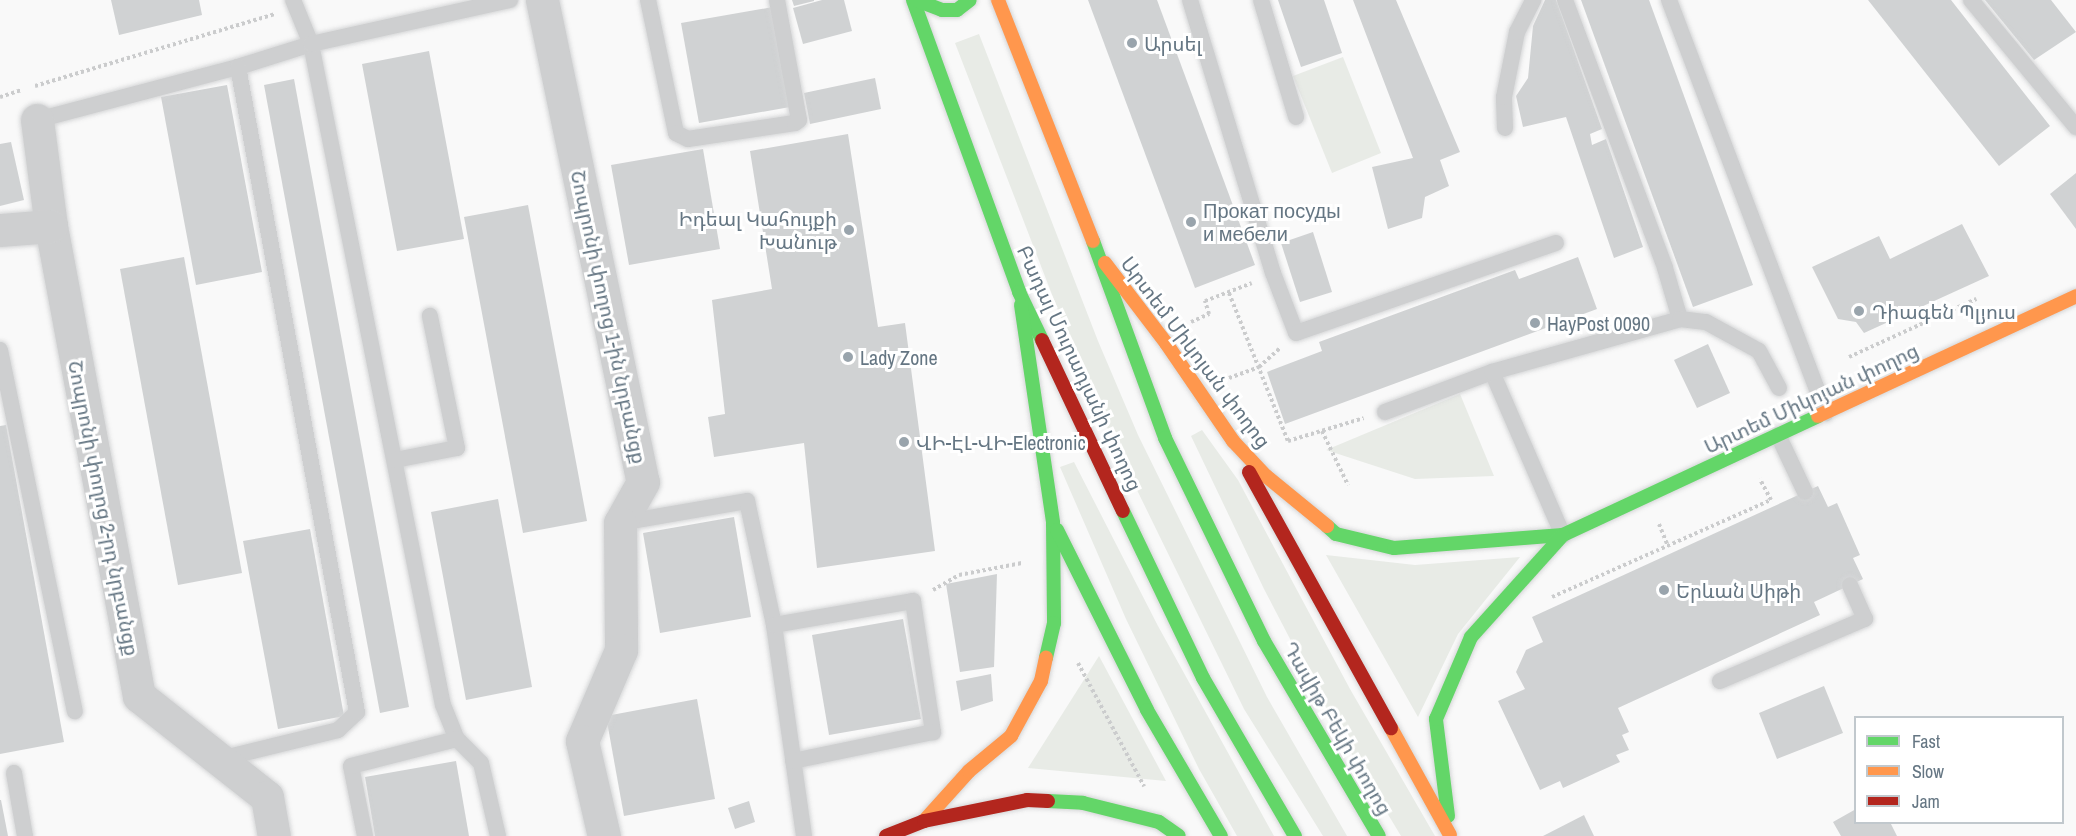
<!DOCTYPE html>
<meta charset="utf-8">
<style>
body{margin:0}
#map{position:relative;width:2076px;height:836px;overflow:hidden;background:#f9f9f9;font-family:"Archivo Narrow","Noto Sans Armenian",sans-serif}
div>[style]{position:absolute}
.green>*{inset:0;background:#e8ebe6}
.building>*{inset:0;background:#d0d2d3}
.path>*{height:4px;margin-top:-2px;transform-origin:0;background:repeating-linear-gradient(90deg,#cbcccd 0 3px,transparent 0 6px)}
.roads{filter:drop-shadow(0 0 2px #d5d6d7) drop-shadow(0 0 2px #d5d6d7)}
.lane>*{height:16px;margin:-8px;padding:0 8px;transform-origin:8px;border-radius:8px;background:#cecfd0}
.street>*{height:33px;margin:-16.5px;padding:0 16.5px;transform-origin:16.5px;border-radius:16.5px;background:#cecfd0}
.fast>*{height:14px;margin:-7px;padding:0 7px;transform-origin:7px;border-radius:7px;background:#63d668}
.slow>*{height:14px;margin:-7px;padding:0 7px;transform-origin:7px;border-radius:7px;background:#ff974d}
.jam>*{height:14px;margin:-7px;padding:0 7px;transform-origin:7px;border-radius:7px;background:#b3261e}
.dots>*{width:16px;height:16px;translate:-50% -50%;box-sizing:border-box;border:3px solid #fff;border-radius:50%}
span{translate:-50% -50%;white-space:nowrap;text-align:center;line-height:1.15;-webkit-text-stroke:6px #fff;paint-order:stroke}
.poi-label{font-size:20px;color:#657683}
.left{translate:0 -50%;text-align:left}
.right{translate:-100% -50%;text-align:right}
.street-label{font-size:20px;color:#657683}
.legend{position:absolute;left:1854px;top:716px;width:210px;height:108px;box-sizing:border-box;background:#fff;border:2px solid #c1c8cd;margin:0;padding:8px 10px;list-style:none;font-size:18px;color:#657683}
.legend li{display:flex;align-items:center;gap:12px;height:30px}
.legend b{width:30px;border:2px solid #c1c8cd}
</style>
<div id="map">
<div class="green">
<i style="clip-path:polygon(979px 34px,1098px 341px,1138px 435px,1267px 697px,1347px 836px,1323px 836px,1244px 709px,1115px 445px,1073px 349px,955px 43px)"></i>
<i style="clip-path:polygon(1343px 57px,1381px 153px,1332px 173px,1293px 76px)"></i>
<i style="clip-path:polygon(1460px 394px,1494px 476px,1415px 479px,1326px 450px)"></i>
<i style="clip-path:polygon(1202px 430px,1238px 480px,1350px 689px,1435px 836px,1401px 836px,1339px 733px,1264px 589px,1191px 436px)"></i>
<i style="clip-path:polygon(1074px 462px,1158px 626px,1274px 836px,1237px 836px,1199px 769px,1126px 619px,1060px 467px)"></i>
<i style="clip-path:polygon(1326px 555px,1415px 565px,1520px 557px,1458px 634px,1418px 717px)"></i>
<i style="clip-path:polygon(1099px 656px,1166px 781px,1028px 768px)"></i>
</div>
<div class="building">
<i style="clip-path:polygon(111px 0,199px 0,202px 15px,119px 35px)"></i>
<i style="clip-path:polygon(792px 0,814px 0,814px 1px,794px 6px)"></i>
<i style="clip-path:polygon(822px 0,844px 0,852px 31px,803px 44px,793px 8px)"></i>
<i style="clip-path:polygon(1088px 0,1157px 0,1255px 265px,1195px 288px)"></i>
<i style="clip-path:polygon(1278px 0,1324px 0,1342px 53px,1301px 67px)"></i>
<i style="clip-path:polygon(1353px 0,1396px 0,1460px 152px,1440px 160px,1449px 186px,1425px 197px,1422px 218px,1388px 229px,1372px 167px,1413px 158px)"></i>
<i style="clip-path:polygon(1545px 0,1556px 0,1602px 129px,1590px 134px,1592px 145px,1606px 139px,1643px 247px,1614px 258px,1566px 117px,1523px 127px,1516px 96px,1528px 78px,1533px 26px)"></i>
<i style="clip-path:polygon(1581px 0,1649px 0,1753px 285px,1693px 307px)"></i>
<i style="clip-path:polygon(1868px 0,1951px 0,2050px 126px,1999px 166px)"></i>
<i style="clip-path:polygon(1985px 0,2051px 0,2076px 32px,2034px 60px)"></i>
<i style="clip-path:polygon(773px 7px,790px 107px,699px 123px,681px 23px)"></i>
<i style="clip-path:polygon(429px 51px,464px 239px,397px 251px,362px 64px)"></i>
<i style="clip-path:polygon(875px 78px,881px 109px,810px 124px,804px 93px)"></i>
<i style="clip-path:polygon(294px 79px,409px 707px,380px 713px,264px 85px)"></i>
<i style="clip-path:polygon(227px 85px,262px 272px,196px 285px,161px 97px)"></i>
<i style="clip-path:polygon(848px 134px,878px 327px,905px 323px,935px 551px,817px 568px,804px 443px,714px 457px,708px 417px,725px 414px,712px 300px,772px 289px,750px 151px)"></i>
<i style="clip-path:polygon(11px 142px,24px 200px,0 206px,0 144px)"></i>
<i style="clip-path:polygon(703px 149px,720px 249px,629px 265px,611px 165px)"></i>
<i style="clip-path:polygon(2076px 173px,2076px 229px,2050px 194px)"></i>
<i style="clip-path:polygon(528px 205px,587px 521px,523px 533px,464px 217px)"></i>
<i style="clip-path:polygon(1962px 224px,1989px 276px,1864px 333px,1856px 322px,1838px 319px,1812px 267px,1879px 236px,1890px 259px)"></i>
<i style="clip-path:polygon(1313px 232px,1332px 292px,1300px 302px,1281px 243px)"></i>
<i style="clip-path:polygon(184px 257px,242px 573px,178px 585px,120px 269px)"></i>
<i style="clip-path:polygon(1578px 257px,1597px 309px,1285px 424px,1267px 372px,1322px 351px,1319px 342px,1515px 270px,1519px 279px)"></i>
<i style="clip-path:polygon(1708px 344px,1730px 393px,1697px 408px,1674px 360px)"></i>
<i style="clip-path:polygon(6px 425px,64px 742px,0 754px,0 426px)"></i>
<i style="clip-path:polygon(1818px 486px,1828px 507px,1837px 503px,1860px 555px,1853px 558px,1863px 579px,1814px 602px,1820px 615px,1618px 708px,1629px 732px,1622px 735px,1629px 750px,1616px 755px,1620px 762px,1563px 788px,1560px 781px,1540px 790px,1498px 701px,1525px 689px,1516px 672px,1526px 650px,1543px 642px,1532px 617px)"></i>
<i style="clip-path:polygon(498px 499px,532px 687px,466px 700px,431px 512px)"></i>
<i style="clip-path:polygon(734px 517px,751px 617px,660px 633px,643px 533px)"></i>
<i style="clip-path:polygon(310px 529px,344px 716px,278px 729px,243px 541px)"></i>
<i style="clip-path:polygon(997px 574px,994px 667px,960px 672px,946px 584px)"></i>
<i style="clip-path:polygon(903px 619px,921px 719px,829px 735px,812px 635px)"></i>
<i style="clip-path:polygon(991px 674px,993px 701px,961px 711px,956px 681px)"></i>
<i style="clip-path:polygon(1824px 686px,1843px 733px,1777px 759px,1759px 713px)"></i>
<i style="clip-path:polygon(697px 699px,715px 799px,624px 816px,606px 716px)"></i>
<i style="clip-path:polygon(456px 761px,469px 836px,375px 836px,365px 777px)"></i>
<i style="clip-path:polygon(0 800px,1px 800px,8px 836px,0 836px)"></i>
<i style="clip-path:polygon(749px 801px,755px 822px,735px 829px,728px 808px)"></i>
<i style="clip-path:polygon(1856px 809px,1856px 822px,1890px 822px,1897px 836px,1841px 836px,1833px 822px)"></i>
<i style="clip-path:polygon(1584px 815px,1594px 836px,1543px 836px)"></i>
</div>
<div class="path">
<i style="left:35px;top:86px;width:251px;rotate:-16.7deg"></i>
<i style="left:0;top:97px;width:23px;rotate:-18deg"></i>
<i style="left:1229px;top:293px;width:159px;rotate:68.3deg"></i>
<i style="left:1288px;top:441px;width:79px;rotate:-16.8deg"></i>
<i style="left:1191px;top:322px;width:20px;rotate:-24deg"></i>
<i style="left:1209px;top:314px;width:14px;rotate:-107deg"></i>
<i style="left:1205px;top:301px;width:50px;rotate:-21deg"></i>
<i style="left:1849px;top:357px;width:140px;rotate:-24.5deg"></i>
<i style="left:1229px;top:378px;width:32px;rotate:-20deg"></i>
<i style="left:1259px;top:367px;width:28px;rotate:-42deg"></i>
<i style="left:1322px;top:431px;width:60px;rotate:64.3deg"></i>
<i style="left:1659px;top:524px;width:24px;rotate:68deg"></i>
<i style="left:933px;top:590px;width:30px;rotate:-30deg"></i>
<i style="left:959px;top:575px;width:64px;rotate:-10.8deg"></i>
<i style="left:1552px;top:597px;width:240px;rotate:-23.9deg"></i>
<i style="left:1771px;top:500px;width:24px;rotate:-118deg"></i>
<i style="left:1078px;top:663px;width:140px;rotate:61.8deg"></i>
</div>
<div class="roads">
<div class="lane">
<i style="left:293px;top:0;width:48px;rotate:67.8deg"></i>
<i style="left:311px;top:44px;width:674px;rotate:78.71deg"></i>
<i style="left:443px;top:705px;width:37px;rotate:68deg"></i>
<i style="left:457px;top:739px;width:34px;rotate:45deg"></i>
<i style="left:481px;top:763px;width:75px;rotate:76.9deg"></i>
<i style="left:648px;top:0;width:136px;rotate:78.1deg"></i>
<i style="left:676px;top:133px;width:13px;rotate:27deg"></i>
<i style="left:688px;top:139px;width:108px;rotate:-8.5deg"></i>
<i style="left:795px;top:123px;width:5px;rotate:-37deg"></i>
<i style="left:799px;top:120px;width:122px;rotate:-100.4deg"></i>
<i style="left:1190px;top:0;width:285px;rotate:73.1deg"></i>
<i style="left:1273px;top:273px;width:64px;rotate:69deg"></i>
<i style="left:1296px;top:333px;width:275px;rotate:-19.1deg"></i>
<i style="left:1261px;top:0;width:122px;rotate:73.3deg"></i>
<i style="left:1565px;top:0;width:286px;rotate:69.5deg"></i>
<i style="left:1665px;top:268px;width:53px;rotate:73.6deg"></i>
<i style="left:1669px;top:0;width:442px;rotate:69.2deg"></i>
<i style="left:1971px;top:0;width:165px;rotate:50.4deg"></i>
<i style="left:37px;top:120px;width:208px;rotate:-14.8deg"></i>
<i style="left:238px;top:67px;width:77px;rotate:-17.5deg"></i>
<i style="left:311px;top:44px;width:204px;rotate:-12.5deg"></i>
<i style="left:1505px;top:128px;width:31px;rotate:-92deg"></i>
<i style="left:1504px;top:97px;width:66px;rotate:-78.7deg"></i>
<i style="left:1517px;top:32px;width:36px;rotate:-63deg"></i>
<i style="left:0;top:350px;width:369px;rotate:78.3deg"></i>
<i style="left:1492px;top:372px;width:178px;rotate:66.5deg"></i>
<i style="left:1385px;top:412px;width:114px;rotate:-20.5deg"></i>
<i style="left:1492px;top:372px;width:195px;rotate:-15.7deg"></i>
<i style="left:1680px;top:319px;width:26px;rotate:7deg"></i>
<i style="left:1706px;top:322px;width:60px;rotate:28.7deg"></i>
<i style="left:1759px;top:351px;width:42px;rotate:61.6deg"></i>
<i style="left:1778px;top:435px;width:63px;rotate:64.7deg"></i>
<i style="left:395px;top:460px;width:63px;rotate:-11deg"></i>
<i style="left:457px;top:448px;width:135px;rotate:-101.6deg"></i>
<i style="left:620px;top:523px;width:129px;rotate:-9.8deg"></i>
<i style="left:747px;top:501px;width:127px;rotate:77.7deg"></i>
<i style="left:774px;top:625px;width:213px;rotate:81.9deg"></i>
<i style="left:774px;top:625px;width:141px;rotate:-9.8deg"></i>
<i style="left:913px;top:601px;width:133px;rotate:81.3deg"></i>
<i style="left:933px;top:732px;width:143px;rotate:168.3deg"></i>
<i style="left:1720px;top:681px;width:158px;rotate:-23.2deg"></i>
<i style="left:1865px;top:619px;width:37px;rotate:-114deg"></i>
<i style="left:220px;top:759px;width:122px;rotate:-13.8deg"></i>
<i style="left:338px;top:730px;width:26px;rotate:-43deg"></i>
<i style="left:357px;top:712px;width:656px;rotate:-100.45deg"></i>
<i style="left:14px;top:773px;width:64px;rotate:80.1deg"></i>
<i style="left:365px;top:836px;width:71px;rotate:-101.3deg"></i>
<i style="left:351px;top:766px;width:109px;rotate:-14.3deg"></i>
</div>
<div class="street">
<i style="left:542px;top:0;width:492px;rotate:78.2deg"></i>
<i style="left:643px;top:482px;width:47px;rotate:119.3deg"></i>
<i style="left:620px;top:523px;width:127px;rotate:89.5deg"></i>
<i style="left:621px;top:650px;width:99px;rotate:113.2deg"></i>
<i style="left:582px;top:741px;width:98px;rotate:77deg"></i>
<i style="left:37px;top:120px;width:107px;rotate:82.5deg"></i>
<i style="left:51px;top:226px;width:478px;rotate:79.4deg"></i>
<i style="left:139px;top:696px;width:163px;rotate:38.3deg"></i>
<i style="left:267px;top:797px;width:40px;rotate:80deg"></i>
<i style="left:0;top:230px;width:51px;rotate:-4.5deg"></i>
</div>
<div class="fast">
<i style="left:913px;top:0;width:311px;rotate:70deg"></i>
<i style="left:1019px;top:292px;width:53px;rotate:64.4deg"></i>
<i style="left:916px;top:0;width:28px;rotate:21deg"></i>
<i style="left:942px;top:10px;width:15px"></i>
<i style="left:957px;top:10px;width:16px;rotate:-38deg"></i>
<i style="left:1093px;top:241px;width:210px;rotate:69.9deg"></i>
<i style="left:1165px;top:438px;width:226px;rotate:64deg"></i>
<i style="left:1264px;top:641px;width:226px;rotate:59.5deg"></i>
<i style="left:1021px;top:305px;width:220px;rotate:81.6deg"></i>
<i style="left:1053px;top:523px;width:100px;rotate:89.4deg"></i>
<i style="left:1054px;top:623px;width:36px;rotate:103deg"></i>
<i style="left:1123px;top:511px;width:185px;rotate:64.4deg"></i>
<i style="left:1203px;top:678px;width:183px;rotate:59.8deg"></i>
<i style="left:1327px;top:526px;width:12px;rotate:42deg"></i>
<i style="left:1336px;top:534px;width:60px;rotate:13.6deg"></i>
<i style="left:1394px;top:548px;width:169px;rotate:-4.4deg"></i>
<i style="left:1563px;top:535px;width:281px;rotate:-25deg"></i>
<i style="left:1057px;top:530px;width:201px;rotate:63.4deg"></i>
<i style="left:1147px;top:710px;width:146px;rotate:59.6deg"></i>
<i style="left:1048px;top:801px;width:35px;rotate:3deg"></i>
<i style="left:1083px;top:803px;width:78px;rotate:14deg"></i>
<i style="left:1159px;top:822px;width:24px;rotate:35deg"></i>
<i style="left:1448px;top:816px;width:98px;rotate:-97.1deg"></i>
<i style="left:1436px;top:719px;width:89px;rotate:-66.9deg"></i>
<i style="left:1471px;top:637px;width:137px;rotate:-48deg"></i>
</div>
<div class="slow">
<i style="left:998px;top:0;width:259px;rotate:68.5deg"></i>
<i style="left:1105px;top:263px;width:101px;rotate:52.7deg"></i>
<i style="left:1166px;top:343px;width:119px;rotate:55.6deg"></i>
<i style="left:1233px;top:441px;width:48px;rotate:46.7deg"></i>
<i style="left:1266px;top:476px;width:79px;rotate:39.3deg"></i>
<i style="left:1818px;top:416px;width:285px;rotate:-24.9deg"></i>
<i style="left:1391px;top:728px;width:122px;rotate:61.1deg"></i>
<i style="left:924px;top:821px;width:67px;rotate:-48deg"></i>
<i style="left:969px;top:771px;width:55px;rotate:-39.8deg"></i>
<i style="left:1011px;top:736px;width:63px;rotate:-61.4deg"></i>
<i style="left:1041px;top:681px;width:24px;rotate:-78deg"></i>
</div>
<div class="jam">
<i style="left:1042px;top:340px;width:189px;rotate:64.7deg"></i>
<i style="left:1249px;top:472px;width:293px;rotate:61deg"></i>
<i style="left:886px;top:836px;width:41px;rotate:-21.5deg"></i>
<i style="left:924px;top:821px;width:105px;rotate:-11.5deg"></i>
<i style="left:1027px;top:800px;width:21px;rotate:3deg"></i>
</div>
</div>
<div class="dots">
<i style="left:1132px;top:43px;background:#99a4ac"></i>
<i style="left:1191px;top:222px;background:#99a4ac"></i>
<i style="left:849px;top:230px;background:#99a4ac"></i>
<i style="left:1859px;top:311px;background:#99a4ac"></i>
<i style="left:1535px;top:323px;background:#99a4ac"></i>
<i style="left:848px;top:357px;background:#99a4ac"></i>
<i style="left:904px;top:442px;background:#99a4ac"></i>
<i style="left:1664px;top:590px;background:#99a4ac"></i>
</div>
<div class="poi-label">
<span class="left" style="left:1144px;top:43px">Արսել</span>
<span class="left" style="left:1203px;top:222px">Прокат посуды<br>и мебели</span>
<span class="right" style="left:837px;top:230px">Իդեալ Կահույքի<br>Խանութ</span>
<span class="left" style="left:1872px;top:311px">Դիագեն Պլյուս</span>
<span class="left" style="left:1547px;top:323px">HayPost 0090</span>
<span class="left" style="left:860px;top:357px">Lady Zone</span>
<span class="left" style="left:916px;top:442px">ՎԻ-ԷԼ-ՎԻ-Electronic</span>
<span class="left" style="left:1676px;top:590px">Երևան Սիթի</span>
</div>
<div class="street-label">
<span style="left:609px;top:317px;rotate:78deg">Շոպրոնի փողոց 1-ին նրբանցք</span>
<span style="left:1196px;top:352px;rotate:53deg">Արտեմ Միկոյան փողոց</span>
<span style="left:1080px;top:368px;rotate:65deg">Բադալ Մուրադյանի փողոց</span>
<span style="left:1811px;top:398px;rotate:-25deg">Արտեմ Միկոյան փողոց</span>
<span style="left:104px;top:508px;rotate:79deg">Շոպրոնի փողոց 2-րդ նրբանցք</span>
<span style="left:1338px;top:728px;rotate:60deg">Դավիթ Բեկի փողոց</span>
</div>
<ul class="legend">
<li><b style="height:8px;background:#63d668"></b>Fast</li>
<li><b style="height:8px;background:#ff974d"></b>Slow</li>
<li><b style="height:8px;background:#b3261e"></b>Jam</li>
</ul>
</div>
